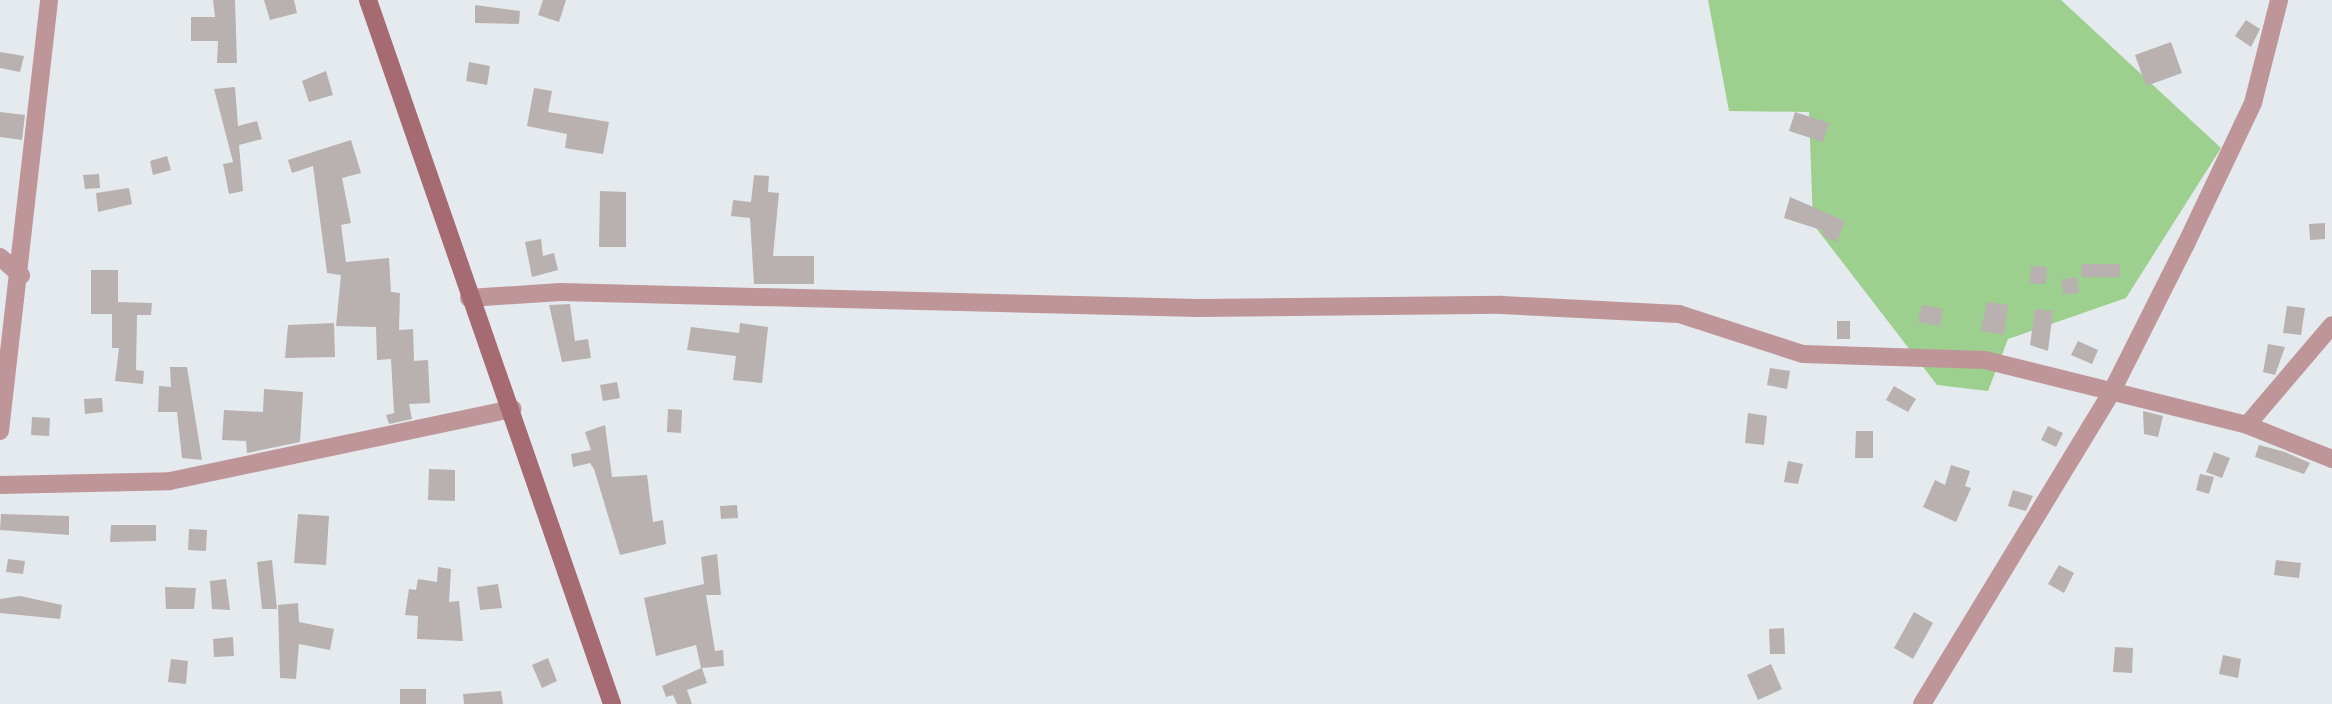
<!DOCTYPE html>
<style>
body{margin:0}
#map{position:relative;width:2332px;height:704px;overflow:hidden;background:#e5eaef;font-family:"Archivo Narrow",sans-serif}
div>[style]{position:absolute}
.green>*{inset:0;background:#9dcf8e}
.building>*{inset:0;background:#b8b1af}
.street>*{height:18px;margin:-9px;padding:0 9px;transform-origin:9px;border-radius:9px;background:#be9599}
.secondary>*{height:18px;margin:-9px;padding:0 9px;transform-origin:9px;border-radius:9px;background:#a66b72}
span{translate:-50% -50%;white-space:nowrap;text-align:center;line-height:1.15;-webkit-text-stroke:6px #f3f7fd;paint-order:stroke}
</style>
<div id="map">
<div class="green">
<i style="clip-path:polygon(1708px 0,2061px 0,2221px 148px,2126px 298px,2008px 339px,1988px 391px,1937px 385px,1813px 224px,1809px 112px,1729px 111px)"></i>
</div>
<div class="building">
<i style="clip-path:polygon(213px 0,235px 0,237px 63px,217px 63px,218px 41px,191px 41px,191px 17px,215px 17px)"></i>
<i style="clip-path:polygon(264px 0,294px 0,297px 13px,270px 20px)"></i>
<i style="clip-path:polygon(543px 0,566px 0,559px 22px,538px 15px)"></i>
<i style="clip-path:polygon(475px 5px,520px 11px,519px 24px,475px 23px)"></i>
<i style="clip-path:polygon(2246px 20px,2260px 29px,2251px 47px,2235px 36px)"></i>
<i style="clip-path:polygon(2171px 42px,2182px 73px,2146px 86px,2135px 55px)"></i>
<i style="clip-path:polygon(0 52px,24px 56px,20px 72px,0 68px)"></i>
<i style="clip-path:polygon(469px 62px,490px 66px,487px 85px,466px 81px)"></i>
<i style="clip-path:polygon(326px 71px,333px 95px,309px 102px,302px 81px)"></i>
<i style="clip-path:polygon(235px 87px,238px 126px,257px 121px,262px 139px,239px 145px,243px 191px,229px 194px,223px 164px,233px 162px,214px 89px)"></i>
<i style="clip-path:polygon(534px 88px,552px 91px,548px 112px,609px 122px,603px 154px,565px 148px,567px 134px,527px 126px)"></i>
<i style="clip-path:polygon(0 112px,25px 115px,22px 140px,0 137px)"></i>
<i style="clip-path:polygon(1795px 112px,1829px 123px,1823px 142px,1789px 131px)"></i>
<i style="clip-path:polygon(351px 140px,361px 173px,342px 178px,351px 223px,341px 225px,346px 262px,389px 258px,391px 292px,400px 293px,399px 330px,413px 329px,414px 361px,428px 360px,430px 403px,409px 404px,412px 419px,389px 424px,386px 415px,394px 413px,391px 359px,377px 360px,376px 327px,336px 326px,341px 275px,327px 273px,313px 166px,292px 173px,288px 160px)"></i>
<i style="clip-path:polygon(167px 156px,171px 170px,153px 175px,150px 161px)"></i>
<i style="clip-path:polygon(99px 174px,100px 188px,85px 189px,83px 175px)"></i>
<i style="clip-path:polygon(754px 175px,769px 176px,768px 192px,779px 193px,773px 256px,814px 256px,814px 284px,754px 284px,750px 218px,731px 216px,733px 200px,751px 202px)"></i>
<i style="clip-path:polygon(129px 188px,132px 204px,98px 212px,96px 193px)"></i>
<i style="clip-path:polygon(600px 191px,626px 192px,626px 247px,599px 247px)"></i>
<i style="clip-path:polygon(1790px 197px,1845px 221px,1837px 242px,1822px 236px,1824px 231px,1784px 218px)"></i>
<i style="clip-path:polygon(2325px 223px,2325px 239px,2310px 240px,2309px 224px)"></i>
<i style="clip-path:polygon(541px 239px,543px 256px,554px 253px,558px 270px,532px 277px,525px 242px)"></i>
<i style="clip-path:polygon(2082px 264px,2120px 264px,2120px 277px,2081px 277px)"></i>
<i style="clip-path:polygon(2031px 266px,2047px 267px,2046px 284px,2030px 283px)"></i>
<i style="clip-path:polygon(91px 270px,118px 270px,118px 302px,152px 303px,151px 315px,137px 315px,136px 370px,144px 371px,143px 384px,115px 381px,119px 348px,112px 348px,112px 314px,91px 314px)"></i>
<i style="clip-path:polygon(2077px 277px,2079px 293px,2063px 294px,2061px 279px)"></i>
<i style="clip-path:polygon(1987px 302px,2008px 305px,2004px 335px,1981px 331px)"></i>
<i style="clip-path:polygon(570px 304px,575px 341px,588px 339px,591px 358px,562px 362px,549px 305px)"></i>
<i style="clip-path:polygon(1922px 305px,1943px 309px,1940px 326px,1918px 322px)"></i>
<i style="clip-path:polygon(2287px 306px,2305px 308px,2301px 335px,2283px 333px)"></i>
<i style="clip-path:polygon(2035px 309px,2053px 311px,2048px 351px,2030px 345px)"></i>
<i style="clip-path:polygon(1837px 321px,1850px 321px,1850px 339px,1837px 339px)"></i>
<i style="clip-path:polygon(334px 323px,335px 357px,285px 358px,288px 325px)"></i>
<i style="clip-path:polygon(740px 323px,768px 327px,762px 383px,733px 380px,736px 356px,687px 350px,691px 327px,739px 333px)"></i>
<i style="clip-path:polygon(2078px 341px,2098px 350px,2092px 364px,2071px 355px)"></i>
<i style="clip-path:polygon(2268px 344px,2285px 347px,2275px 375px,2263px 372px)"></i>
<i style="clip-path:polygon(170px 367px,187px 367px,202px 460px,182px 458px,177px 412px,158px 412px,159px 386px,171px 387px)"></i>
<i style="clip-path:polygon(1770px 368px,1790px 371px,1787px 389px,1767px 385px)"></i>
<i style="clip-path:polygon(617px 382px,620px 398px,603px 401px,600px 385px)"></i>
<i style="clip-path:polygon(1894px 386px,1916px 399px,1908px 412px,1886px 400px)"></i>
<i style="clip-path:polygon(264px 389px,303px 392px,300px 442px,247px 453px,246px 441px,222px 440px,224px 410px,263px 412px)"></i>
<i style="clip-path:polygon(102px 398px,103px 412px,85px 414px,84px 399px)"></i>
<i style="clip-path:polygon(668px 409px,682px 410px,681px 433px,667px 432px)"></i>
<i style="clip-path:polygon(2143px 411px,2163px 416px,2158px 437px,2144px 434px)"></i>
<i style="clip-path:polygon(1748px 413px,1767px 416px,1764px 445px,1745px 443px)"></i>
<i style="clip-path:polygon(32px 417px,50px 418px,49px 436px,31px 435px)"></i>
<i style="clip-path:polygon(605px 425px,612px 477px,647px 475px,653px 522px,663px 520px,666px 544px,620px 555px,594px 469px,590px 463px,573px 467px,571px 454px,591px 450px,585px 432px)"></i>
<i style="clip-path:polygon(2048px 426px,2063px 433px,2056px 447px,2041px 440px)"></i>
<i style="clip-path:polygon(1856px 431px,1873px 431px,1873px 458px,1855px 458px)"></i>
<i style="clip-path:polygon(2259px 445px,2285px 452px,2310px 463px,2304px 474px,2255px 457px)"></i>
<i style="clip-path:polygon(2214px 452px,2230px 458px,2222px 478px,2206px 472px)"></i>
<i style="clip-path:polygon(1788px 461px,1803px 464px,1798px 484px,1784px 482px)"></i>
<i style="clip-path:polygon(1951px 465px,1970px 471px,1965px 486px,1971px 488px,1956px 522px,1923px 507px,1935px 480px,1945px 485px)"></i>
<i style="clip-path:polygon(429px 469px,455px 470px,455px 501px,428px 500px)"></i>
<i style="clip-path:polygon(2200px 474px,2214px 477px,2209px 494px,2196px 490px)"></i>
<i style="clip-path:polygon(2013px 490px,2033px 496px,2026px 511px,2008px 506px)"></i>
<i style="clip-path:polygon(737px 505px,738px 518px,721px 519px,720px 506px)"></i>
<i style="clip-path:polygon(1px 514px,69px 516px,69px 535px,0 530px)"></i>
<i style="clip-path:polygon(298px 514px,329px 516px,326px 565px,294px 563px)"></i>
<i style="clip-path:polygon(111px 525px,156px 525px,156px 541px,110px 542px)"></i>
<i style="clip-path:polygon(189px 529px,207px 530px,206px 551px,188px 550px)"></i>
<i style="clip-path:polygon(717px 554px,721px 595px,706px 595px,715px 651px,723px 650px,724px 666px,702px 668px,707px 683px,687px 690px,692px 704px,677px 704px,673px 695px,666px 697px,662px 686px,701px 668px,696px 645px,656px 656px,644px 598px,704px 584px,701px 557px)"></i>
<i style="clip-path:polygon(8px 559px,25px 561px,23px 574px,6px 572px)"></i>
<i style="clip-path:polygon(272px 560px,277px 609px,262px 609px,257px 562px)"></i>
<i style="clip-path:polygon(2276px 560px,2301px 563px,2299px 578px,2274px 575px)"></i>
<i style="clip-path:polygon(2059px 565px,2074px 573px,2064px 593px,2048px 584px)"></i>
<i style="clip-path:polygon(438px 567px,451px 569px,449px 602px,459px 601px,463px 641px,417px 639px,418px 616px,405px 615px,409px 589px,416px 590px,418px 579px,437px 582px)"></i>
<i style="clip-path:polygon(226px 579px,230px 610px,212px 609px,210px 581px)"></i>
<i style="clip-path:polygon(498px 584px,502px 608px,480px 610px,477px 587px)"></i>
<i style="clip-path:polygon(165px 587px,196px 588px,194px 609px,166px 609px)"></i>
<i style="clip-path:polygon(20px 596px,62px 605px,60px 619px,0 613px,0 599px)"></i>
<i style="clip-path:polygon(298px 603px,299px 622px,334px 629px,330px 650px,299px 644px,296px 679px,280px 678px,278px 605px)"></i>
<i style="clip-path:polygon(1914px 612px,1933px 623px,1913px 659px,1894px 648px)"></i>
<i style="clip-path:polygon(1784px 628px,1785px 654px,1770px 654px,1769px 629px)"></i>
<i style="clip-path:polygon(233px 637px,234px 656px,214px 657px,213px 639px)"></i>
<i style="clip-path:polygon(2115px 647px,2133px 648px,2132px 673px,2113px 672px)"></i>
<i style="clip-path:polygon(2223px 655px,2241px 659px,2238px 678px,2219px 674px)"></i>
<i style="clip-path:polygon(548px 658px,557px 681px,542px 688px,532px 665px)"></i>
<i style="clip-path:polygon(171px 659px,188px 661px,186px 684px,168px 682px)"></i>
<i style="clip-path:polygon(1771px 664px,1782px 689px,1758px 700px,1747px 675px)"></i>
<i style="clip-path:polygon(400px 689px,426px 689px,426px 704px,400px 704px)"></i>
<i style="clip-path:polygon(501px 691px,503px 704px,464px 704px,463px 694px)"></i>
</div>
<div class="street">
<i style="left:0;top:257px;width:28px;rotate:41deg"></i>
<i style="left:469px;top:298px;width:91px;rotate:-3.8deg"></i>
<i style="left:560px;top:292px;width:638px;rotate:1.44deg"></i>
<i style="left:1198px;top:308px;width:304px;rotate:-0.6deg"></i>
<i style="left:1502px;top:305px;width:177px;rotate:2.9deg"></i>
<i style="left:1679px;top:314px;width:130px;rotate:17.9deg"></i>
<i style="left:1803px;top:354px;width:182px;rotate:1.9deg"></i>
<i style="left:1985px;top:360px;width:270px;rotate:13.9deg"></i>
<i style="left:2247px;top:425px;width:92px;rotate:21.8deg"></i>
<i style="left:2247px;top:425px;width:131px;rotate:-49.6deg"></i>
<i style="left:0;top:431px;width:434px;rotate:-83.5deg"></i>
<i style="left:0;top:485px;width:170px;rotate:-1.3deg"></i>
<i style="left:170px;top:481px;width:350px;rotate:-11.9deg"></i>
<i style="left:1922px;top:704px;width:366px;rotate:-58.7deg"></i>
<i style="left:2112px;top:391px;width:165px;rotate:-63.3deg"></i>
<i style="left:2186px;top:244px;width:156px;rotate:-64.6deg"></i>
<i style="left:2253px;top:103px;width:106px;rotate:-75.8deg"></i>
</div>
<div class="secondary">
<i style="left:368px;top:0;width:745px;rotate:70.88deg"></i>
</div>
</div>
